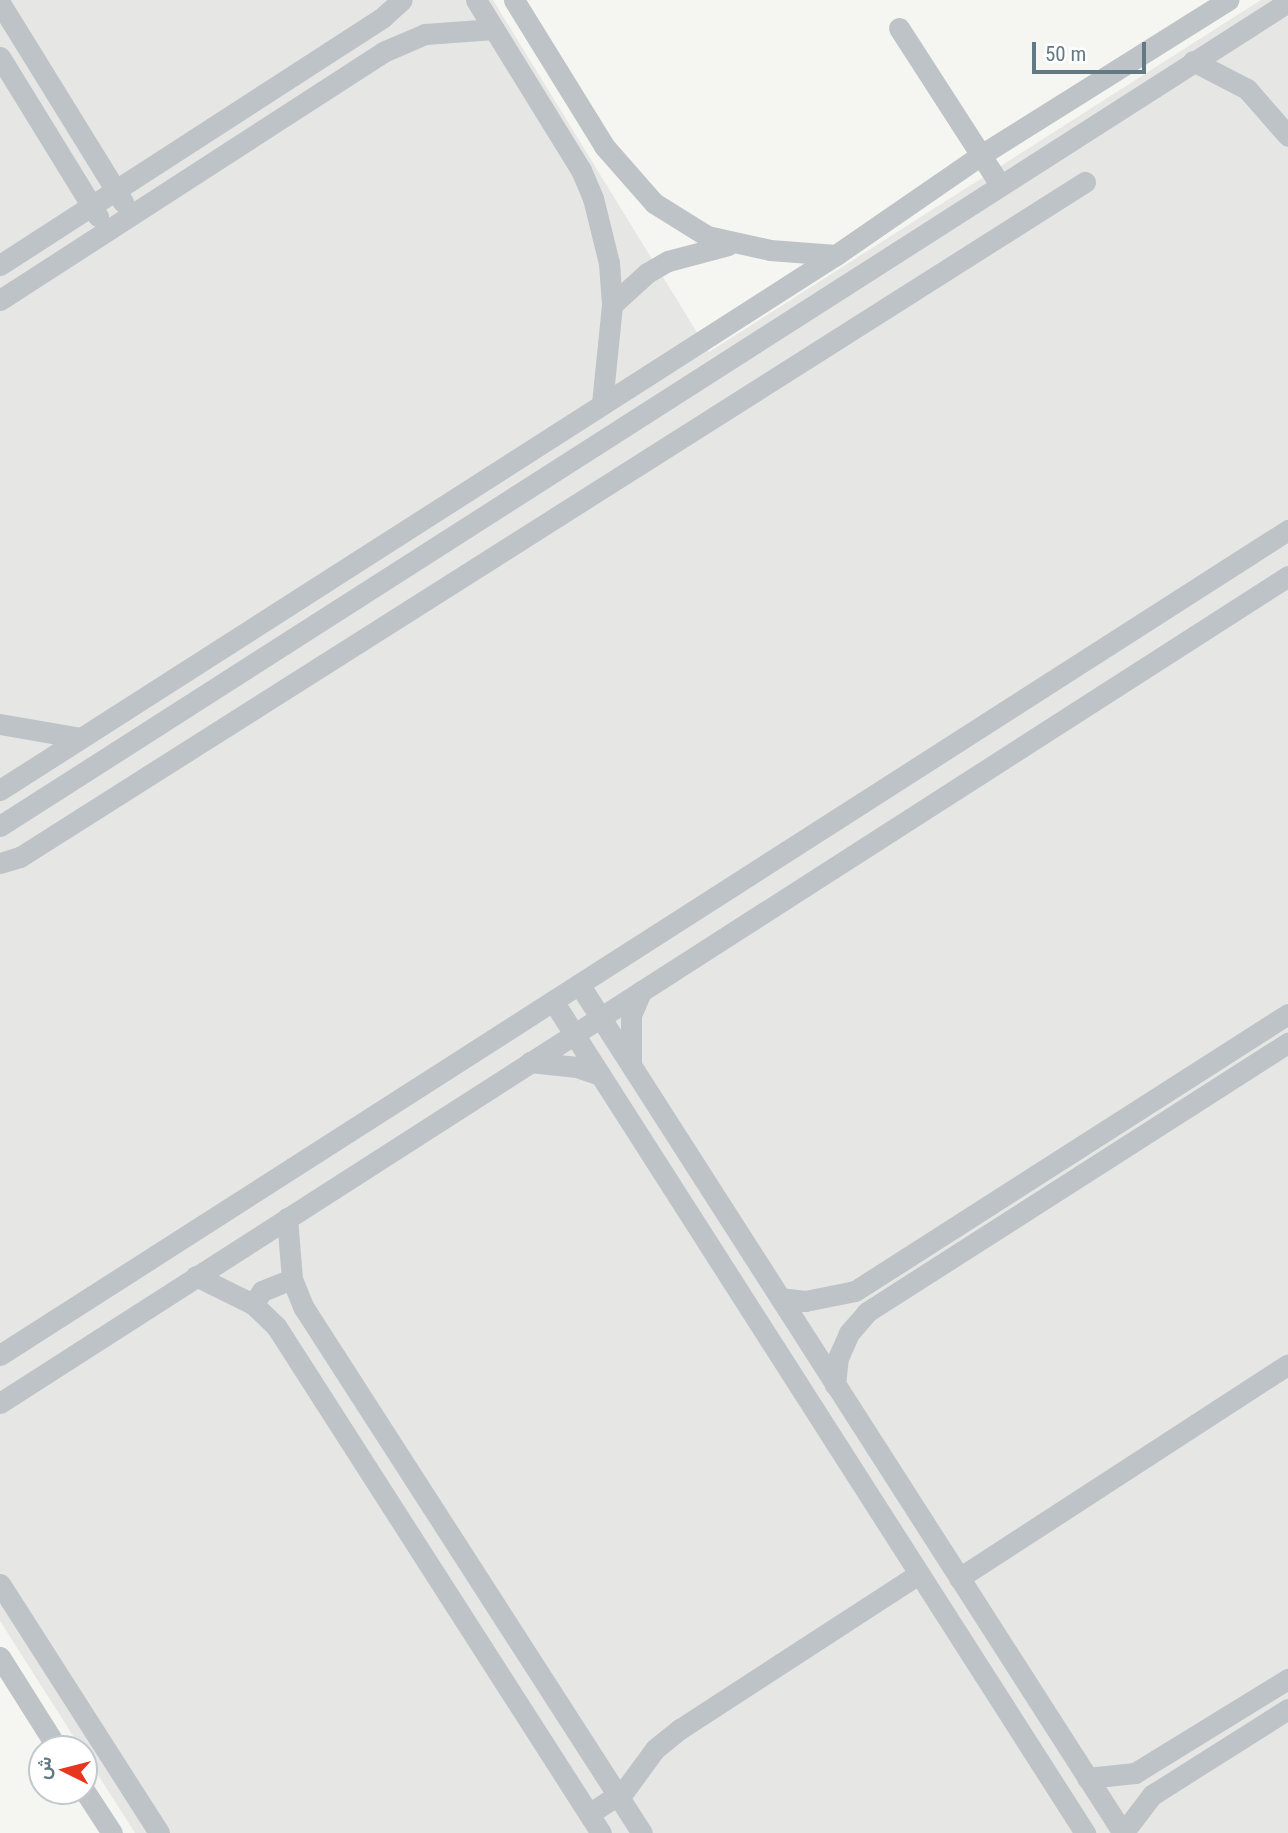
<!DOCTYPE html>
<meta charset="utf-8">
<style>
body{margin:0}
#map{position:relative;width:1288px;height:1833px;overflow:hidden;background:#f5f5f1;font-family:"Roboto Condensed",Vazirmatn,sans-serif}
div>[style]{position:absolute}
.built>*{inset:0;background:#e6e6e5}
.minor>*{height:21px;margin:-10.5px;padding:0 10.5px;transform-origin:10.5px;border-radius:10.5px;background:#bdc3c6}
span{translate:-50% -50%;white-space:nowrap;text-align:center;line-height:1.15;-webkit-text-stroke:7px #fff;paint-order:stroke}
.north{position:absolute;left:28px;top:1735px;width:70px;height:70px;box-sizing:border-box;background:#fff;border:2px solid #c1c9cd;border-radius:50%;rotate:276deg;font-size:19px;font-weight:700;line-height:28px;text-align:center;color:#637983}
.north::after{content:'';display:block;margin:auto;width:24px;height:32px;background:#e7361f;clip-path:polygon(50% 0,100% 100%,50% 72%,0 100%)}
.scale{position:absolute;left:1032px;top:42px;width:114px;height:32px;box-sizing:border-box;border:4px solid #637983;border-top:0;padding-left:9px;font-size:21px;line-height:24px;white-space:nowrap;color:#637983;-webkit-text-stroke:5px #fff;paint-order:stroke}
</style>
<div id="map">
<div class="built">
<i style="clip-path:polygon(0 0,493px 0,709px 352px,1242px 12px,1261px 0,1288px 0,1288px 1833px,135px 1833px,0 1621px)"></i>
</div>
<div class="minor">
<i style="left:476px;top:0;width:200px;rotate:58.3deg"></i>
<i style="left:581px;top:170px;width:30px;rotate:67deg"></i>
<i style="left:593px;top:198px;width:67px;rotate:76.2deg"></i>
<i style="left:609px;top:263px;width:42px;rotate:85.9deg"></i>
<i style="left:612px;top:305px;width:100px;rotate:95.8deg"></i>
<i style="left:514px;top:0;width:172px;rotate:58.3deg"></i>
<i style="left:604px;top:146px;width:76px;rotate:48.7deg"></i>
<i style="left:654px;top:203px;width:62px;rotate:31.9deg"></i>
<i style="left:707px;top:236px;width:65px;rotate:12.5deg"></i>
<i style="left:770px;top:250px;width:66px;rotate:4.3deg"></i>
<i style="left:0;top:3px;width:234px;rotate:58.3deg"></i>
<i style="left:899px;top:28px;width:187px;rotate:57.2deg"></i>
<i style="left:0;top:57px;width:187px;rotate:58.4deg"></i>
<i style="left:1193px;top:61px;width:61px;rotate:27.4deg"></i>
<i style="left:1247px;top:89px;width:62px;rotate:48.9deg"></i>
<i style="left:0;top:265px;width:456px;rotate:-32.9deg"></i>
<i style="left:383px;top:17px;width:25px;rotate:-42deg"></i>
<i style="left:0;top:300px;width:456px;rotate:-32.9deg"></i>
<i style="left:383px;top:52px;width:46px;rotate:-23.2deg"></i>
<i style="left:425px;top:34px;width:69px;rotate:-4.1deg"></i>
<i style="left:612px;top:305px;width:47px;rotate:-42.4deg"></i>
<i style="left:647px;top:273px;width:24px;rotate:-30deg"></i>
<i style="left:668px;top:261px;width:62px;rotate:-14.9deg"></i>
<i style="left:0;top:724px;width:81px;rotate:9.9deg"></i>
<i style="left:0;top:790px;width:993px;rotate:-32.62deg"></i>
<i style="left:836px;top:255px;width:176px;rotate:-34.6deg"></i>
<i style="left:981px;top:155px;width:292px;rotate:-32.1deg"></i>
<i style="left:0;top:826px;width:1529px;rotate:-32.61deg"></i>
<i style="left:0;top:863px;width:21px;rotate:-17deg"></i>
<i style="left:20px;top:857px;width:1261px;rotate:-32.37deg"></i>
<i style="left:579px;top:984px;width:1008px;rotate:57.35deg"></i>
<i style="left:553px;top:1001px;width:988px;rotate:57.4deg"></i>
<i style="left:530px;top:1062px;width:47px;rotate:6.1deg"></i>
<i style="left:577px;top:1067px;width:24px;rotate:19deg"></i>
<i style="left:631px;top:1064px;width:49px;rotate:-90deg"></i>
<i style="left:631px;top:1015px;width:26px;rotate:-67deg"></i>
<i style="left:287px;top:1218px;width:61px;rotate:85.3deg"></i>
<i style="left:292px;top:1279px;width:31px;rotate:68deg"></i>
<i style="left:304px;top:1308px;width:624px;rotate:57.23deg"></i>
<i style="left:196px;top:1276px;width:64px;rotate:26.2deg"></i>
<i style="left:253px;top:1304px;width:32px;rotate:44deg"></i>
<i style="left:276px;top:1326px;width:602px;rotate:57.34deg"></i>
<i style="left:780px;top:1298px;width:25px;rotate:7deg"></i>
<i style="left:805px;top:1301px;width:51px;rotate:-11.3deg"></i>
<i style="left:855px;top:1291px;width:514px;rotate:-32.61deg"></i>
<i style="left:253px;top:1304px;width:16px;rotate:-55deg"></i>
<i style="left:262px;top:1291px;width:32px;rotate:-22deg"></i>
<i style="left:0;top:1355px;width:1530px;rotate:-32.64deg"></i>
<i style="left:835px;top:1385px;width:27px;rotate:-84deg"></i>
<i style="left:838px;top:1358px;width:27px;rotate:-66deg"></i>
<i style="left:849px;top:1333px;width:28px;rotate:-49deg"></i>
<i style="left:867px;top:1312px;width:500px;rotate:-32.6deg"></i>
<i style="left:0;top:1403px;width:1531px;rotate:-32.7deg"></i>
<i style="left:959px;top:1578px;width:392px;rotate:-33deg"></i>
<i style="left:0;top:1584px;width:295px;rotate:57.4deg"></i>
<i style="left:0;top:1657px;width:109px;rotate:57.8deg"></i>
<i style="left:1087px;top:1778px;width:48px;rotate:-5.9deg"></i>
<i style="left:1135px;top:1773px;width:180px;rotate:-31.6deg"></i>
<i style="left:84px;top:1790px;width:51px;rotate:56.9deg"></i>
<i style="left:589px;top:1814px;width:43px;rotate:-33.7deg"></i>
<i style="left:625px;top:1790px;width:51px;rotate:-53.8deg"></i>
<i style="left:655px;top:1749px;width:32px;rotate:-39deg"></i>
<i style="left:680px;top:1729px;width:285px;rotate:-33deg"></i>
<i style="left:1123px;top:1833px;width:48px;rotate:-52.7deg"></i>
<i style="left:1152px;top:1795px;width:161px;rotate:-32.3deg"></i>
</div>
<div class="north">ش</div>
<div class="scale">50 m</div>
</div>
